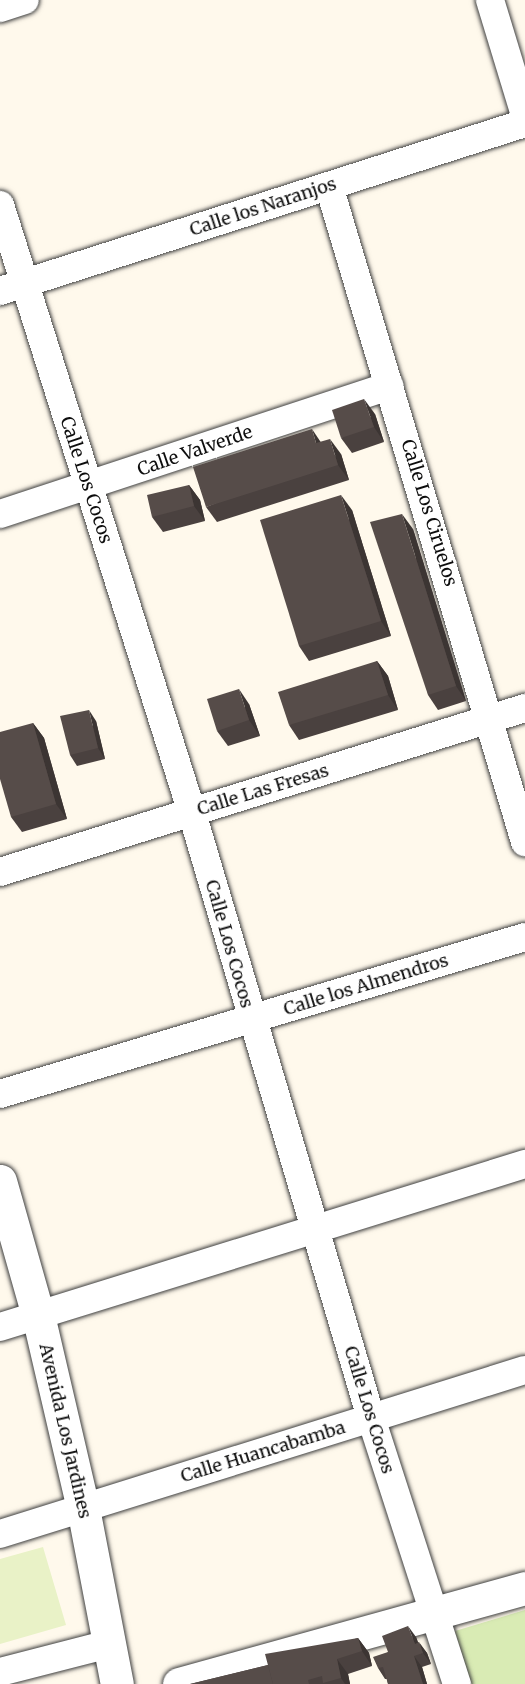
<!DOCTYPE html>
<style>
body{margin:0}
#map{position:relative;width:525px;height:1684px;overflow:hidden;background:#fff9ec;font-family:Merriweather,serif}
div>[style]{position:absolute}
.green>*{inset:0;background:#d9ebb4}
.pitch>*{inset:0;background:#e9f2c7}
.roads{filter:drop-shadow(0 0 2px #404040) drop-shadow(0 0 2px #404040)}
.minor>*{height:28px;margin:-14px;padding:0 14px;transform-origin:14px;border-radius:14px;background:#fff}
.tertiary>*{height:33px;margin:-16.5px;padding:0 16.5px;transform-origin:16.5px;border-radius:16.5px;background:#fff}
.wall>*{inset:0;background:#4a413f}
.shaded-wall>*{inset:0;background:#3c3533}
.building>*{inset:0;background:#564c49}
span{translate:-50% -50%;white-space:nowrap;text-align:center;line-height:1.15;-webkit-text-stroke:6px #fff;paint-order:stroke}
.street-label{font-size:18px;color:#0d0d0d}
</style>
<div id="map">
<div class="green">
<i style="clip-path:polygon(525px 1610px,525px 1684px,471px 1684px,455px 1631px)"></i>
</div>
<div class="pitch">
<i style="clip-path:polygon(43px 1547px,66px 1625px,0 1644px,0 1559px)"></i>
</div>
<div class="roads">
<div class="minor">
<i style="left:490px;top:0;width:120px;rotate:73.1deg"></i>
<i style="left:0;top:8px;width:26px;rotate:-18deg"></i>
<i style="left:329px;top:186px;width:685px;rotate:73.36deg"></i>
<i style="left:0;top:205px;width:638px;rotate:72.47deg"></i>
<i style="left:192px;top:813px;width:631px;rotate:73.52deg"></i>
<i style="left:371px;top:1418px;width:280px;rotate:72.1deg"></i>
<i style="left:0;top:291px;width:551px;rotate:-17.74deg"></i>
<i style="left:0;top:514px;width:410px;rotate:-18.2deg"></i>
<i style="left:0;top:872px;width:550px;rotate:-17.35deg"></i>
<i style="left:0;top:1094px;width:548px;rotate:-16.65deg"></i>
<i style="left:0;top:1327px;width:550px;rotate:-17.25deg"></i>
<i style="left:0;top:1534px;width:550px;rotate:-17.35deg"></i>
<i style="left:0;top:1672px;width:113px;rotate:-14.4deg"></i>
</div>
<div class="tertiary">
<i style="left:0;top:1181px;width:139px;rotate:74.2deg"></i>
<i style="left:38px;top:1315px;width:198px;rotate:76.9deg"></i>
<i style="left:83px;top:1508px;width:179px;rotate:79.1deg"></i>
<i style="left:179px;top:1684px;width:359px;rotate:-15.5deg"></i>
</div>
</div>
<div class="wall">
<i style="clip-path:polygon(375px 414px,384px 442px,352px 453px,341px 438px)"></i>
<i style="clip-path:polygon(341px 454px,349px 480px,217px 522px,206px 507px)"></i>
<i style="clip-path:polygon(189px 485px,200px 500px,205px 521px,163px 532px,152px 517px)"></i>
<i style="clip-path:polygon(352px 510px,391px 636px,309px 661px,299px 646px)"></i>
<i style="clip-path:polygon(413px 529px,466px 701px,438px 710px,428px 695px)"></i>
<i style="clip-path:polygon(377px 661px,388px 676px,398px 710px,299px 740px,289px 725px)"></i>
<i style="clip-path:polygon(249px 704px,260px 736px,228px 746px,217px 731px)"></i>
<i style="clip-path:polygon(96px 721px,105px 759px,77px 766px,70px 755px)"></i>
<i style="clip-path:polygon(33px 723px,44px 738px,67px 819px,22px 832px,11px 817px)"></i>
<i style="clip-path:polygon(416px 1637px,418px 1642px,427px 1653px,431px 1664px,422px 1667px,427px 1684px,388px 1684px,387px 1679px,385px 1679px,378px 1668px,388px 1652px)"></i>
<i style="clip-path:polygon(358px 1638px,369px 1653px,372px 1666px,348px 1674px,350px 1684px,190px 1684px,268px 1665px)"></i>
</div>
<div class="shaded-wall">
<i style="clip-path:polygon(364px 399px,375px 414px,384px 442px,374px 427px)"></i>
<i style="clip-path:polygon(312px 429px,322px 444px,316px 443px)"></i>
<i style="clip-path:polygon(330px 439px,341px 454px,349px 480px,338px 465px)"></i>
<i style="clip-path:polygon(189px 485px,200px 500px,205px 521px,194px 506px)"></i>
<i style="clip-path:polygon(341px 495px,352px 510px,391px 636px,381px 621px)"></i>
<i style="clip-path:polygon(402px 514px,413px 529px,466px 701px,456px 686px)"></i>
<i style="clip-path:polygon(377px 661px,388px 676px,398px 710px,388px 695px)"></i>
<i style="clip-path:polygon(239px 689px,249px 704px,260px 736px,249px 720px)"></i>
<i style="clip-path:polygon(89px 710px,96px 721px,105px 759px,98px 748px)"></i>
<i style="clip-path:polygon(33px 723px,44px 738px,67px 819px,56px 804px)"></i>
<i style="clip-path:polygon(408px 1626px,416px 1637px,422px 1655px,415px 1644px)"></i>
<i style="clip-path:polygon(358px 1638px,369px 1653px,372px 1666px,362px 1651px)"></i>
<i style="clip-path:polygon(419px 1642px,427px 1653px,431px 1664px,423px 1653px)"></i>
<i style="clip-path:polygon(414px 1656px,422px 1667px,427px 1684px,423px 1684px)"></i>
<i style="clip-path:polygon(337px 1659px,348px 1674px,350px 1684px,345px 1684px,341px 1678px)"></i>
</div>
<div class="building">
<i style="clip-path:polygon(364px 399px,374px 427px,341px 438px,332px 410px)"></i>
<i style="clip-path:polygon(312px 429px,316px 443px,330px 439px,338px 465px,206px 507px,193px 467px)"></i>
<i style="clip-path:polygon(189px 485px,194px 506px,152px 517px,147px 495px)"></i>
<i style="clip-path:polygon(341px 495px,381px 621px,299px 646px,260px 520px)"></i>
<i style="clip-path:polygon(402px 514px,456px 686px,428px 695px,370px 522px)"></i>
<i style="clip-path:polygon(377px 661px,388px 695px,289px 725px,278px 692px)"></i>
<i style="clip-path:polygon(239px 689px,249px 720px,217px 731px,207px 699px)"></i>
<i style="clip-path:polygon(89px 710px,98px 748px,70px 755px,60px 716px)"></i>
<i style="clip-path:polygon(33px 723px,56px 804px,11px 817px,0 779px,0 732px)"></i>
<i style="clip-path:polygon(408px 1626px,415px 1644px,419px 1642px,423px 1653px,414px 1656px,423px 1684px,388px 1684px,383px 1667px,378px 1668px,373px 1657px,388px 1652px,382px 1636px)"></i>
<i style="clip-path:polygon(358px 1638px,362px 1651px,337px 1659px,341px 1678px,323px 1683px,322px 1676px,308px 1680px,309px 1684px,273px 1684px,265px 1654px)"></i>
<i style="clip-path:polygon(268px 1665px,273px 1684px,190px 1684px)"></i>
</div>
<div class="street-label">
<span style="left:263px;top:207px;rotate:-18deg">Calle los Naranjos</span>
<span style="left:195px;top:451px;rotate:-19deg">Calle Valverde</span>
<span style="left:86px;top:480px;rotate:72deg">Calle Los Cocos</span>
<span style="left:429px;top:513px;rotate:73deg">Calle Los Ciruelos</span>
<span style="left:263px;top:790px;rotate:-17deg">Calle Las Fresas</span>
<span style="left:229px;top:944px;rotate:74deg">Calle Los Cocos</span>
<span style="left:366px;top:985px;rotate:-17deg">Calle los Almendros</span>
<span style="left:369px;top:1410px;rotate:73deg">Calle Los Cocos</span>
<span style="left:65px;top:1431px;rotate:77deg">Avenida Los Jardines</span>
<span style="left:263px;top:1452px;rotate:-17deg">Calle Huancabamba</span>
</div>
</div>
